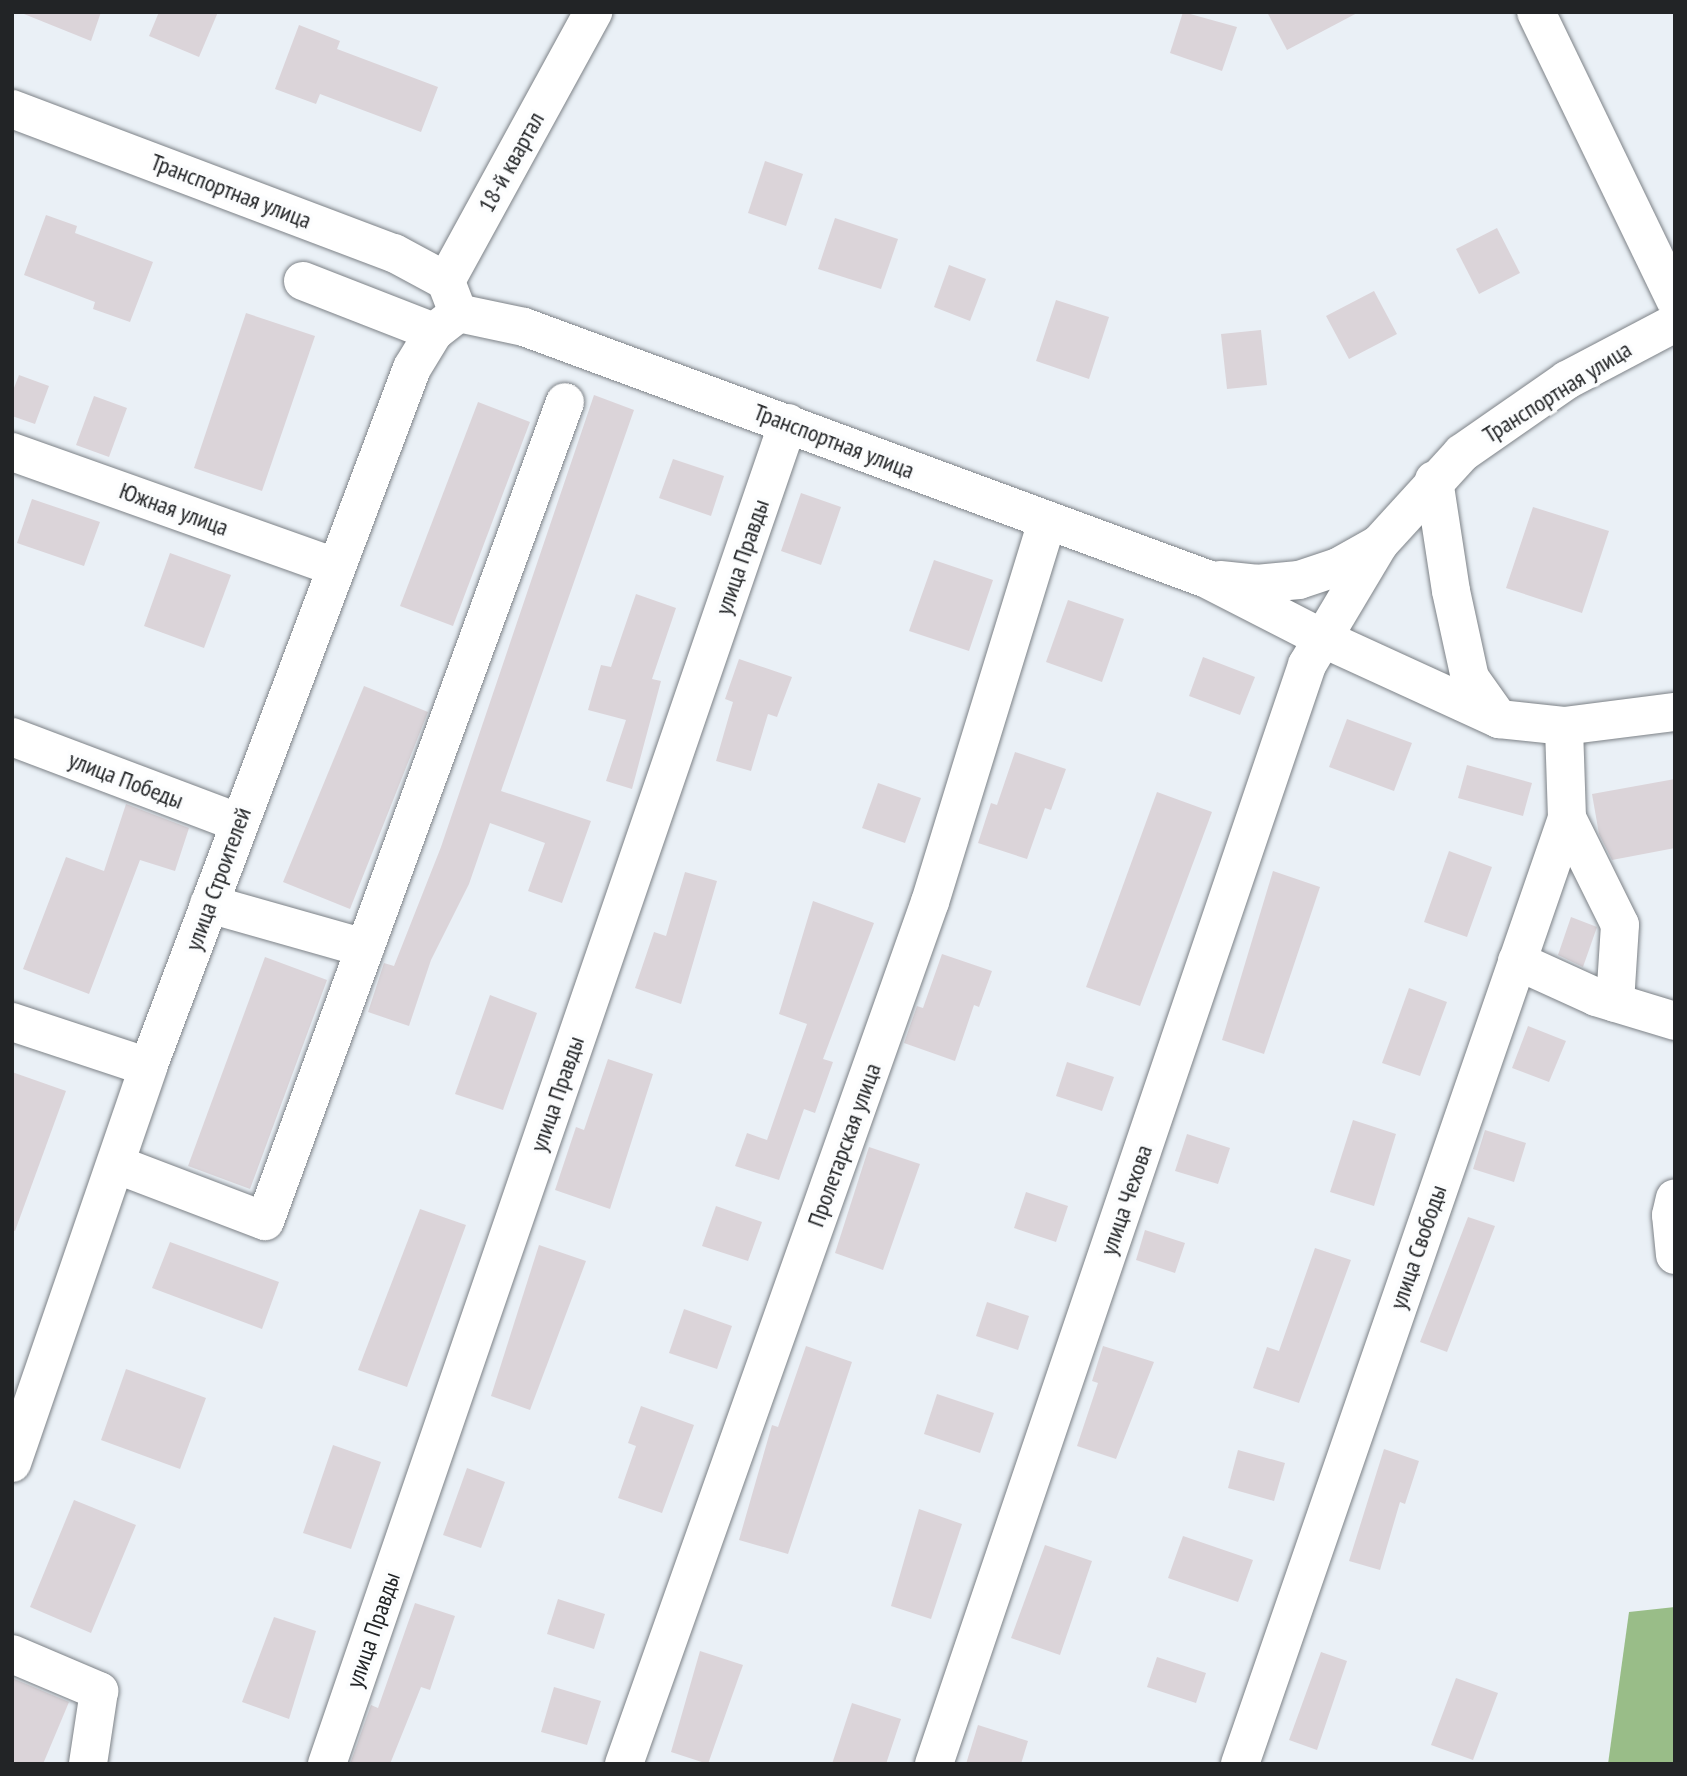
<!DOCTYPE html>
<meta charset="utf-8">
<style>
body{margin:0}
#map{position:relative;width:1687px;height:1776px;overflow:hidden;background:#eaf0f6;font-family:"PT Sans Narrow",sans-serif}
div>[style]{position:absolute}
.forest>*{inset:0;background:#99bd88}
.building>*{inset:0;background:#dbd4d9}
.roads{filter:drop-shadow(0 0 2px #7d8287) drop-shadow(0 0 2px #7d8287)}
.minor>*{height:38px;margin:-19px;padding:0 19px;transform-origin:19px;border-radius:19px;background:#fff}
span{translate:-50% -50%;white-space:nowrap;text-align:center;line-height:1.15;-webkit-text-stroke:7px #fcfdfe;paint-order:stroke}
.street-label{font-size:24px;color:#222426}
.frame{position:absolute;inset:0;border:14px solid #222426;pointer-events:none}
</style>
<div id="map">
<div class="forest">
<i style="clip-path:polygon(1675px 1607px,1675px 1764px,1608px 1764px,1629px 1612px)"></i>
</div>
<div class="building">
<i style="clip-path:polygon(19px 12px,101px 12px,91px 41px)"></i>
<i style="clip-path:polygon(159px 12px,218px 12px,199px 57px,149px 36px)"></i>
<i style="clip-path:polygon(1183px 12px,1237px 27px,1222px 71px,1170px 53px)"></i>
<i style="clip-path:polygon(1267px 12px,1359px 12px,1287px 50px)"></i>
<i style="clip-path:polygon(299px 25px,340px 41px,337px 49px,438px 87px,421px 132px,320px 94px,316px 104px,275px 89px)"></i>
<i style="clip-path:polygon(765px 161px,803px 174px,786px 226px,748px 213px)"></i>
<i style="clip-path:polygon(46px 215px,77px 226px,75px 233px,153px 262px,130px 322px,93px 309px,95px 302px,24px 275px)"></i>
<i style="clip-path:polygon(835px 218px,898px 239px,881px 289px,818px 269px)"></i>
<i style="clip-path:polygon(1497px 228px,1520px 273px,1479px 294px,1456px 249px)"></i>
<i style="clip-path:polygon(949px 265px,986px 279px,970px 321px,934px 307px)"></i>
<i style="clip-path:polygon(1374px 291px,1397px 334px,1349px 359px,1326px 316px)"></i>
<i style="clip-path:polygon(1056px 300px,1109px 317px,1089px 379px,1036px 361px)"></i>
<i style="clip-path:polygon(246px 313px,315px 336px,262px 491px,194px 468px)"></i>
<i style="clip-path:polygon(1261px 330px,1267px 385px,1227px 389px,1221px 334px)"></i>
<i style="clip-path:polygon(19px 375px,49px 386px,35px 424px,12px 416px,12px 393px)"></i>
<i style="clip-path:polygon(594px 395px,634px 410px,501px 791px,591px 821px,562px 903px,528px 891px,545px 843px,490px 823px,469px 884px,431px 960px,409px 1026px,368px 1012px,384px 963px,394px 966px,441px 847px)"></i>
<i style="clip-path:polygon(94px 396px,127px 408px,109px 457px,76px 445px)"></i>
<i style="clip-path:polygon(478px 402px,530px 422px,453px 626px,400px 606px)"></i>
<i style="clip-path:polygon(673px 459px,724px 476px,711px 516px,659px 498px)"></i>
<i style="clip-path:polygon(801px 493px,841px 507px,821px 565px,781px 551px)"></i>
<i style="clip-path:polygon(32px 499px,100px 522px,84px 566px,17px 543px)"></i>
<i style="clip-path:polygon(1533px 507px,1609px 531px,1582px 613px,1506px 588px)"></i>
<i style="clip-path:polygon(170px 553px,231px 575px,204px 648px,144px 626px)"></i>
<i style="clip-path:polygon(934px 560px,993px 580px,969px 651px,909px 631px)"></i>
<i style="clip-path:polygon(636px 594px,676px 608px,652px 679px,661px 681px,632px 789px,606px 781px,626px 720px,588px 710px,601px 665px,611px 667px)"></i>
<i style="clip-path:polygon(1068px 600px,1124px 619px,1102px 682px,1046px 662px)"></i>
<i style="clip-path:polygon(1203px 657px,1255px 677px,1240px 715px,1189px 696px)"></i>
<i style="clip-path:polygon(739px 659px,792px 677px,777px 717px,768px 714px,751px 771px,716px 761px,733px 702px,725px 699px)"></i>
<i style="clip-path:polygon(364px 686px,428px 712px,350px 909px,283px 882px)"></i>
<i style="clip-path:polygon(1347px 719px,1412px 743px,1394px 791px,1329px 767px)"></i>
<i style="clip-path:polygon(1015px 752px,1066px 769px,1051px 810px,1045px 808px,1027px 859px,978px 843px,991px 803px,997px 805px)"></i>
<i style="clip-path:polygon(1467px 765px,1532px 783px,1523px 816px,1458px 798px)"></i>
<i style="clip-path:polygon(1675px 779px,1675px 848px,1612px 860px,1599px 834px,1592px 794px)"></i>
<i style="clip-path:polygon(878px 783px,921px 798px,905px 843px,862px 828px)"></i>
<i style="clip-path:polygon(1157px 792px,1212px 812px,1140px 1006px,1086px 987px)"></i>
<i style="clip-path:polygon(126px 804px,189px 828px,175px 871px,140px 860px,89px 994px,23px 969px,66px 857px,104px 871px)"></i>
<i style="clip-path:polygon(1449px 851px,1492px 867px,1467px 937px,1424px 922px)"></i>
<i style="clip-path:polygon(1273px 871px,1320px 887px,1264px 1054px,1222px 1040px)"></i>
<i style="clip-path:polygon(685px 872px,717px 881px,681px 1004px,635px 988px,654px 932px,666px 936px)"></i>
<i style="clip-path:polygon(813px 901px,874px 923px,823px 1059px,833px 1062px,815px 1113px,804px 1109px,779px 1180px,735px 1166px,747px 1133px,767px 1140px,807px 1024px,779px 1014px)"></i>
<i style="clip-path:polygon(1571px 917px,1597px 927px,1583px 967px,1558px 955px)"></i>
<i style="clip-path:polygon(942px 954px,992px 971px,979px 1007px,974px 1005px,955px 1061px,904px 1043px,917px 1006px,923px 1008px)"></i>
<i style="clip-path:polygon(265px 957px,327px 980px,250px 1189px,188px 1166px)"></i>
<i style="clip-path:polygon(1409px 988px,1447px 1002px,1420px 1076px,1382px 1063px)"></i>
<i style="clip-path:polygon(490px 995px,537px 1013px,503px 1110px,455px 1094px)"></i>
<i style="clip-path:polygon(1528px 1026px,1566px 1041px,1549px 1082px,1512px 1068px)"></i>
<i style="clip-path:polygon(608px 1059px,653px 1074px,610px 1209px,555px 1190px,576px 1127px,584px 1130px)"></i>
<i style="clip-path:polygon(1067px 1062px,1114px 1077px,1102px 1111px,1056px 1096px)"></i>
<i style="clip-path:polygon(12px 1072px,66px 1091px,15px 1231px,12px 1230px)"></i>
<i style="clip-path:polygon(1353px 1120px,1396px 1134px,1374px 1206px,1330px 1192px)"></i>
<i style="clip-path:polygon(1485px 1130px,1526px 1143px,1514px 1182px,1473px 1169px)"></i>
<i style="clip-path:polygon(1187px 1134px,1230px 1148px,1218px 1184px,1175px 1171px)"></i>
<i style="clip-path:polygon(869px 1147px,920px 1164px,883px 1270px,835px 1253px)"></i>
<i style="clip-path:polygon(1026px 1192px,1068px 1206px,1056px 1242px,1014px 1228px)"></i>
<i style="clip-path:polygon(716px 1206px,762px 1222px,748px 1261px,702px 1246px)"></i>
<i style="clip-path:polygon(420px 1209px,466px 1225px,407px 1387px,358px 1370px)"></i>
<i style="clip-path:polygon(1468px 1217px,1495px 1226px,1447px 1352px,1420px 1342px)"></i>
<i style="clip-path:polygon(1145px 1230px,1185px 1243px,1175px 1273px,1136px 1260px)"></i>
<i style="clip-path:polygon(170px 1242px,279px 1282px,262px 1329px,152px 1288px)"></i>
<i style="clip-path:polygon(539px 1245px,586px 1261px,530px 1410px,491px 1396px)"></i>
<i style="clip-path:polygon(1315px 1248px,1351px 1260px,1299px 1403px,1253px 1388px,1267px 1347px,1279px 1351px)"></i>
<i style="clip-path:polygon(987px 1302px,1029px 1316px,1018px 1350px,976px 1336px)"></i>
<i style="clip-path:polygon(684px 1309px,732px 1326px,717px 1369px,669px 1353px)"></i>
<i style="clip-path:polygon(806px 1346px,852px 1362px,788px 1554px,739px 1540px,772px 1425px,778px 1427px)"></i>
<i style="clip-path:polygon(1103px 1346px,1154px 1362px,1116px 1459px,1077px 1446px,1098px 1383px,1092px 1381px)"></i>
<i style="clip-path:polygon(126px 1369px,206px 1398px,180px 1469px,101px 1440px)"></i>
<i style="clip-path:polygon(937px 1394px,994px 1413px,980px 1453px,924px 1434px)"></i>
<i style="clip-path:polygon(641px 1406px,694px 1425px,662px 1513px,618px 1498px,636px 1446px,628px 1443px)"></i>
<i style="clip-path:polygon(333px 1445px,381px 1462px,351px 1549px,303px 1533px)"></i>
<i style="clip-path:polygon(1384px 1449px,1419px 1461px,1405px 1504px,1400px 1502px,1380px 1570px,1349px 1561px)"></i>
<i style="clip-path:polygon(1238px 1450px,1285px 1463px,1274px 1501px,1228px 1488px)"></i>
<i style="clip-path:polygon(467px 1468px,505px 1482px,481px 1548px,443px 1535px)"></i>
<i style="clip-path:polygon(74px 1500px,136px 1525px,91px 1633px,30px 1607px)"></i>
<i style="clip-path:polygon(919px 1509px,962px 1524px,931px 1619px,891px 1606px)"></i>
<i style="clip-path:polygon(1183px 1536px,1253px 1560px,1238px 1602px,1168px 1578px)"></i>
<i style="clip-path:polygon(1045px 1545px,1092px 1561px,1060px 1655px,1011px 1638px)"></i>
<i style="clip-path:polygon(558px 1599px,605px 1614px,594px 1649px,547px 1634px)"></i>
<i style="clip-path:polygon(415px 1603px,455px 1616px,430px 1690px,421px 1687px,390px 1764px,350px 1764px,371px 1705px,378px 1708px)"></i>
<i style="clip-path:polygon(274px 1617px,316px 1631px,289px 1719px,242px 1702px)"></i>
<i style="clip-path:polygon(700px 1651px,743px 1665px,708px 1764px,671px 1752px)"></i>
<i style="clip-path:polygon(1321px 1652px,1347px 1661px,1317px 1750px,1289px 1740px)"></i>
<i style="clip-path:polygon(1157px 1657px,1206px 1673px,1196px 1703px,1147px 1687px)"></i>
<i style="clip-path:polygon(12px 1678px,69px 1702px,43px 1764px,12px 1764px)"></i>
<i style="clip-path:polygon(1456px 1678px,1498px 1693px,1473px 1760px,1431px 1745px)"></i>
<i style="clip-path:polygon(554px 1687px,601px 1701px,587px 1745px,541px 1732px)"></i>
<i style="clip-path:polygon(852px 1703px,901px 1719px,886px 1764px,832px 1764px)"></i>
<i style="clip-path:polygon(978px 1725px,1028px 1741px,1021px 1764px,966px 1764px)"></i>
</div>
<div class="roads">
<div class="minor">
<i style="left:1536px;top:12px;width:320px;rotate:64.2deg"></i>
<i style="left:12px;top:109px;width:408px;rotate:20.7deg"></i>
<i style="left:394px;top:253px;width:59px;rotate:28.3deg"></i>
<i style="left:303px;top:281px;width:141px;rotate:21.3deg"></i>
<i style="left:455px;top:305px;width:26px;rotate:-111deg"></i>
<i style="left:446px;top:281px;width:307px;rotate:-61.3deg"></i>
<i style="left:458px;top:313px;width:67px;rotate:12deg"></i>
<i style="left:524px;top:327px;width:728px;rotate:20.25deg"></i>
<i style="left:1207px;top:579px;width:129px;rotate:27.2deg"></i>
<i style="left:1322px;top:638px;width:195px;rotate:24.6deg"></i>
<i style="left:1499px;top:719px;width:65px;rotate:6.1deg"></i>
<i style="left:1564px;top:726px;width:112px;rotate:-7.2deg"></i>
<i style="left:12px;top:452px;width:343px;rotate:19.6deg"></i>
<i style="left:1434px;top:480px;width:112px;rotate:81.3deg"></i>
<i style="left:1451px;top:591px;width:89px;rotate:77.7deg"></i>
<i style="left:1470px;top:678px;width:50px;rotate:54.7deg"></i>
<i style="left:1220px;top:580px;width:36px;rotate:6deg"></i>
<i style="left:1256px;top:584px;width:43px;rotate:-5.3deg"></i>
<i style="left:1299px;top:580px;width:41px;rotate:-18.4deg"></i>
<i style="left:1338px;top:567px;width:47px;rotate:-29.3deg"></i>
<i style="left:12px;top:737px;width:243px;rotate:20.7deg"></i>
<i style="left:1567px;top:818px;width:119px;rotate:63.6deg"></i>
<i style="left:1620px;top:925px;width:78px;rotate:93.7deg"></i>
<i style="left:209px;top:904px;width:162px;rotate:15.8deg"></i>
<i style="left:1517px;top:961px;width:87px;rotate:24.5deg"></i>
<i style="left:1596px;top:997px;width:83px;rotate:16.9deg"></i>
<i style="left:12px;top:1022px;width:143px;rotate:18.3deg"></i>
<i style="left:118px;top:1165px;width:157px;rotate:20.9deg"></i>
<i style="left:265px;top:1221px;width:872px;rotate:-69.88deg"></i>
<i style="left:1675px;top:1255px;width:40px;rotate:-95.7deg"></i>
<i style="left:1671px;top:1215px;width:17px;rotate:-77deg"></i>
<i style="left:12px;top:1463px;width:419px;rotate:-71deg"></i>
<i style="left:148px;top:1067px;width:747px;rotate:-69.31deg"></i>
<i style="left:412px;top:368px;width:42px;rotate:-58.6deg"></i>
<i style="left:434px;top:332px;width:31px;rotate:-38deg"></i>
<i style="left:12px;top:1654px;width:95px;rotate:23deg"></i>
<i style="left:99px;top:1691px;width:74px;rotate:98.6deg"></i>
<i style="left:327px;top:1764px;width:1418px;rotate:-71.03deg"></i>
<i style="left:624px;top:1764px;width:915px;rotate:-70.46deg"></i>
<i style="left:930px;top:902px;width:399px;rotate:-72.9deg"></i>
<i style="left:934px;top:1764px;width:1161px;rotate:-71.25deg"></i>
<i style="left:1307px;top:665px;width:141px;rotate:-59.2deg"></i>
<i style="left:1379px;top:544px;width:123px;rotate:-47.6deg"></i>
<i style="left:1462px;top:453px;width:128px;rotate:-34.8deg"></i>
<i style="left:1567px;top:380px;width:122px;rotate:-27.8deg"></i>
<i style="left:1240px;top:1764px;width:1001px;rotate:-70.93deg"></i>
<i style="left:1567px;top:818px;width:92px;rotate:-91.9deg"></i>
</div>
</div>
<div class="street-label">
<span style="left:511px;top:162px;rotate:-61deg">18-й квартал</span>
<span style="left:231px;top:191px;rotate:21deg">Транспортная улица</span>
<span style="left:1557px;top:392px;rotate:-32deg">Транспортная улица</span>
<span style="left:834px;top:441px;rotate:21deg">Транспортная улица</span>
<span style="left:174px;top:509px;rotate:20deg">Южная улица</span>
<span style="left:742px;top:557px;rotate:-71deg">улица Правды</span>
<span style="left:126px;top:780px;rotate:21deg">улица Победы</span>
<span style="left:218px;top:879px;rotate:-70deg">улица Строителей</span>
<span style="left:557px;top:1094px;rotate:-71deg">улица Правды</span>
<span style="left:844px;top:1145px;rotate:-70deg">Пролетарская улица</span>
<span style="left:1126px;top:1200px;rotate:-71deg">улица Чехова</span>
<span style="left:1418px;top:1247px;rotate:-71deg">улица Свободы</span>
<span style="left:373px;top:1630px;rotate:-71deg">улица Правды</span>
</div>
<div class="frame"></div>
</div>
